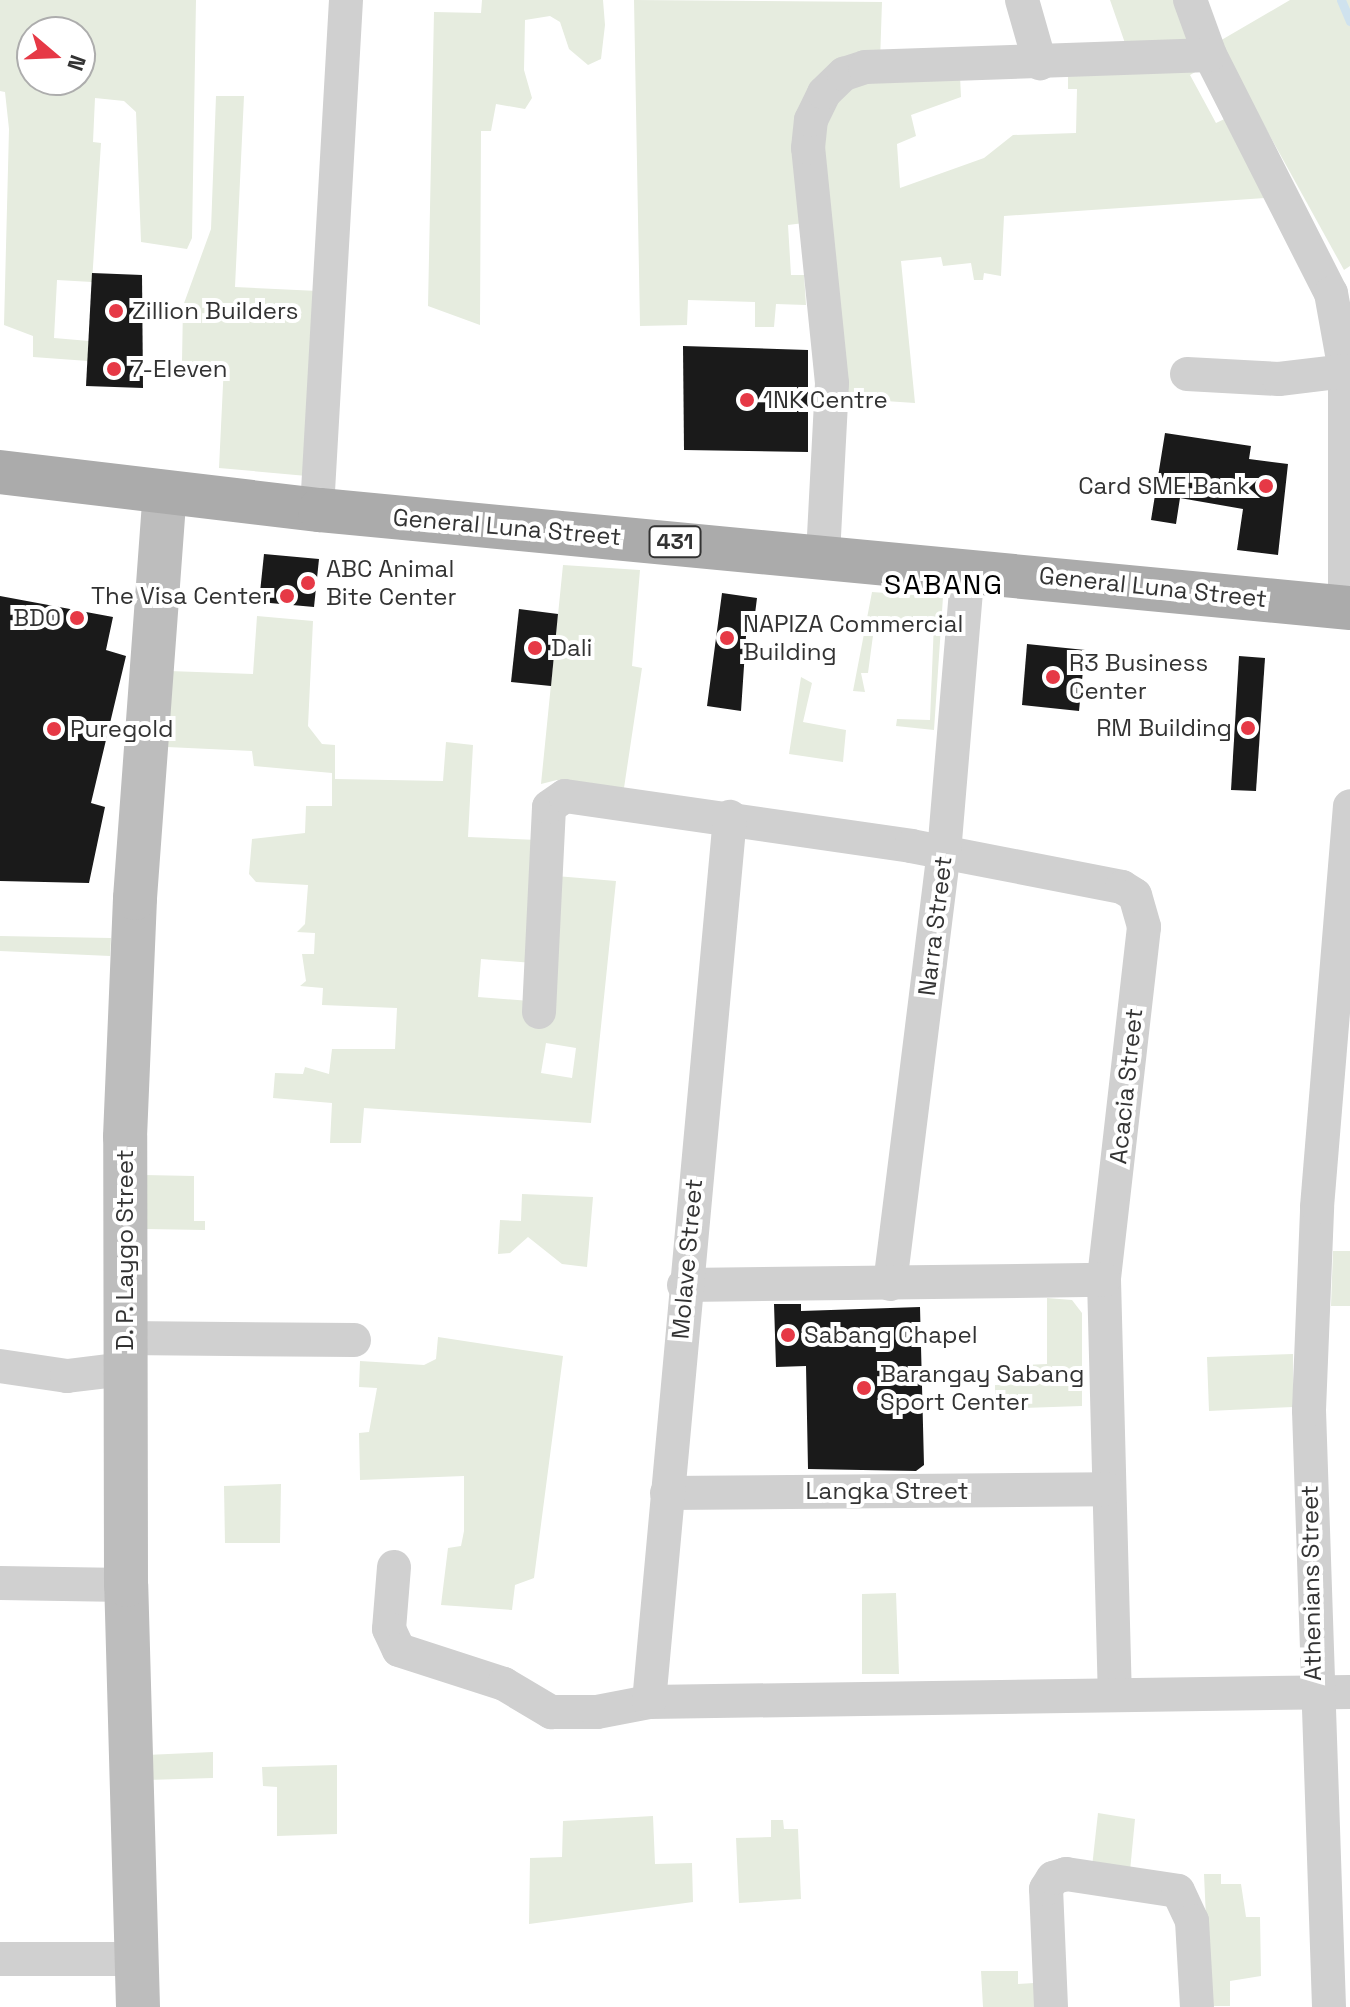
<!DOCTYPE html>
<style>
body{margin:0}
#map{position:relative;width:1350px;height:2007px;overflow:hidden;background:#fff;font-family:"Space Grotesk",sans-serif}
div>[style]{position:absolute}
.green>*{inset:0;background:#e6ecdf}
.stream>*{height:9px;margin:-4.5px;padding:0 4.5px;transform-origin:4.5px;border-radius:4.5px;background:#cfe2ee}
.building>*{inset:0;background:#1a1a1a}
.minor>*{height:34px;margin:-17px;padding:0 17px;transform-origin:17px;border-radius:17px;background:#d0d0d0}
.secondary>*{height:44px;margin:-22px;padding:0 22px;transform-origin:22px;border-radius:22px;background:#bdbdbd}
.primary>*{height:44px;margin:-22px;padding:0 22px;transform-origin:22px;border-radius:22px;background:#ababab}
.dots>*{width:22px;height:22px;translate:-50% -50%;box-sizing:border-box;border:4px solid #fff;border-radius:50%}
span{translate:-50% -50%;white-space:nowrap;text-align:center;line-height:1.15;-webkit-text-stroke:8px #fff;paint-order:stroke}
.shield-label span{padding:2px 6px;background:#fff;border:2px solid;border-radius:6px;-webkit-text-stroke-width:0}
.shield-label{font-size:22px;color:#333;font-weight:700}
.poi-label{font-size:24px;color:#333}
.left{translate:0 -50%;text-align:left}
.right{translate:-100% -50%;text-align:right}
.street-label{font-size:24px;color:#333}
.quarter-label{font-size:28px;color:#000;letter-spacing:2px}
.north{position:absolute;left:16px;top:16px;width:80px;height:80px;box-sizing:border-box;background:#fff;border:2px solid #adadad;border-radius:50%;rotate:109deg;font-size:22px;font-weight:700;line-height:32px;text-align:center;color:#333}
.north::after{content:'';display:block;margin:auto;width:28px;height:36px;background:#e63946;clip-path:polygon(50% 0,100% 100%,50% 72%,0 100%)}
</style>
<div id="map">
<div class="green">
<i style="clip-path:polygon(evenodd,0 0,196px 0,192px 238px,187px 249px,141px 242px,136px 112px,124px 101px,95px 98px,93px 142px,101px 143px,92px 282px,57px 280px,54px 338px,89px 341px,88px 361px,33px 357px,33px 336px,4px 325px,9px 129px,5px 92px,0 91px,0 0,32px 32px,80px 32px,80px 80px,32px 80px,32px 32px)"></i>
<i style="clip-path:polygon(482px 0,603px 0,605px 25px,601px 59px,588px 65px,569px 49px,560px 22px,550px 16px,525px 20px,524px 70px,532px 98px,525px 109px,496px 104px,491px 131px,481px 131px,480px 325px,428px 306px,434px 12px,481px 13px)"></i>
<i style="clip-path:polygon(634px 0,882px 2px,880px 62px,840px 66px,804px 223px,788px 225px,791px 275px,804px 275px,806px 305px,776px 304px,774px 327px,755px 327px,755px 302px,688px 300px,687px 325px,640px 326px)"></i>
<i style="clip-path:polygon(1110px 0,1183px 0,1194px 39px,1126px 46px)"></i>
<i style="clip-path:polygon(1290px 0,1350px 0,1350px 266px,1344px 270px,1218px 42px)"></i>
<i style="clip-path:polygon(1204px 67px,1190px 75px,1216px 123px,1233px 115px,1279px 197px,1004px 216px,1001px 276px,984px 273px,983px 280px,974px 280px,971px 263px,943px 266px,941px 257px,901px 261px,915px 403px,840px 398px,817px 133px,849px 84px,960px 76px,961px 97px,911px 115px,916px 136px,897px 144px,900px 188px,984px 158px,1013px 135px,1076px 133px,1077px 89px,1068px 89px,1068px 74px)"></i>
<i style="clip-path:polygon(216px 96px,244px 96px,235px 287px,318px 291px,307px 476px,219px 468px,224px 364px,182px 361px,183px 306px,211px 229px)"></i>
<i style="clip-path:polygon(563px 565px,640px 570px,632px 666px,642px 668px,624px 788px,557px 780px,541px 784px)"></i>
<i style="clip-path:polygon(872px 592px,943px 597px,934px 730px,896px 726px,897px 719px,930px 720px,934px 622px,898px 620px,896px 629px,874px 628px,868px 673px,861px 673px,865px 692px,853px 691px)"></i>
<i style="clip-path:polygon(evenodd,257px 616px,313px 621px,308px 726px,322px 744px,335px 745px,335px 779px,443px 781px,446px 742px,473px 745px,468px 837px,538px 840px,533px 963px,481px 959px,478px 997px,530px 1001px,556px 876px,616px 881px,591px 1123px,364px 1108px,361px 1143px,330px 1143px,332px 1103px,273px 1098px,275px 1073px,303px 1074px,305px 1067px,329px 1074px,332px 1049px,395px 1049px,397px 1008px,322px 1005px,323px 988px,300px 986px,306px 981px,302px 954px,314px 954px,315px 933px,297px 932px,305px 924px,308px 885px,256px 882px,249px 874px,252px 839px,305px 833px,306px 806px,332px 806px,332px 773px,254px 766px,252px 751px,167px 747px,169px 671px,253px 674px,257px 616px,546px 1043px,576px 1048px,572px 1078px,541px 1073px,546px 1043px)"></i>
<i style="clip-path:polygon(801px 677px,812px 683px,803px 722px,846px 730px,843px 762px,789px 754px)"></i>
<i style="clip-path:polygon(0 936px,111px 938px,110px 956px,0 951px)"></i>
<i style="clip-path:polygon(144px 1175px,194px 1176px,194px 1221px,205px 1221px,205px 1230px,146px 1229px)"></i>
<i style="clip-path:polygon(522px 1194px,593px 1197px,587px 1267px,562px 1264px,528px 1237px,510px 1253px,498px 1254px,500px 1220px,521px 1221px)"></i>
<i style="clip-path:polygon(1333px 1251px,1350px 1251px,1350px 1306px,1331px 1306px)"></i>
<i style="clip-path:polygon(1047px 1298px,1072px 1300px,1082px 1313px,1082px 1406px,995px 1409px,995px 1385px,1022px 1384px,1023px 1365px,1047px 1364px)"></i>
<i style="clip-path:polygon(438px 1337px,563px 1356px,534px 1578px,515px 1585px,512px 1610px,441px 1605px,448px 1548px,461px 1546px,464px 1531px,464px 1476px,360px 1480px,359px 1433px,369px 1432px,377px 1388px,359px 1387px,360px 1361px,424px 1365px,436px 1359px)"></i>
<i style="clip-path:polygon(1293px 1354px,1293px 1407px,1209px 1411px,1207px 1357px)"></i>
<i style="clip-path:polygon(281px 1484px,280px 1543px,225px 1543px,224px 1486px)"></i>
<i style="clip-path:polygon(896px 1593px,899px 1674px,862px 1674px,862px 1594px)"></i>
<i style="clip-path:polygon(213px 1752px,213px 1778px,147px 1780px,146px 1755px)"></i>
<i style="clip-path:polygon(337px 1765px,337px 1834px,277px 1836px,277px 1787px,263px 1786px,262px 1767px)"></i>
<i style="clip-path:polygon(1098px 1813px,1135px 1819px,1130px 1871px,1092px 1867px)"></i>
<i style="clip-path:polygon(653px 1816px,655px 1864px,692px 1863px,693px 1902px,529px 1924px,530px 1858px,562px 1857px,563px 1821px)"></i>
<i style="clip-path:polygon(771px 1820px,783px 1820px,784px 1829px,798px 1829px,801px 1899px,739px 1903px,736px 1838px,771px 1837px)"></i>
<i style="clip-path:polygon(1204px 1874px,1221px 1874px,1221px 1884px,1241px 1884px,1246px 1917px,1260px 1917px,1261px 1976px,1230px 1981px,1230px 2006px,1210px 2006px)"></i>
<i style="clip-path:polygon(981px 1971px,1018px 1971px,1018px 1984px,1034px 1983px,1035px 2007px,983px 2007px)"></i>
</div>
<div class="stream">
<i style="left:1341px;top:0;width:23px;rotate:67deg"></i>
</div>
<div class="building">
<i style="clip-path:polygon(92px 273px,142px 275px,143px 388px,86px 386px)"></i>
<i style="clip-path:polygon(683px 346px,808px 350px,808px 452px,684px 450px)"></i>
<i style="clip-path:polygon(1165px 433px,1251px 446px,1249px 459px,1288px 464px,1278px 555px,1237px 550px,1243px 509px,1180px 498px,1176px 524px,1151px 520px)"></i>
<i style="clip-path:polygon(264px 554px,319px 559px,314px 607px,259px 602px)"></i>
<i style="clip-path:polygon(722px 593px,757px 598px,754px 622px,747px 621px,741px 711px,707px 706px)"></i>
<i style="clip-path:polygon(0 596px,113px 617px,106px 650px,126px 656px,91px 803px,105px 807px,89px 883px,0 881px)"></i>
<i style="clip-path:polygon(519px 609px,558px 614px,551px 686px,511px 682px)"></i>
<i style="clip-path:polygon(1027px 644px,1085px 650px,1079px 711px,1022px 705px)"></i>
<i style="clip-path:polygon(1239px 656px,1265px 658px,1256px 791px,1231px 790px)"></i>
<i style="clip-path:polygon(774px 1304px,801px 1304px,801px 1311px,920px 1307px,924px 1465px,916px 1471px,808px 1469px,806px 1366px,776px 1367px)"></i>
</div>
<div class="minor">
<i style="left:1022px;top:0;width:66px;rotate:74.1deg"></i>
<i style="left:1190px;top:0;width:59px;rotate:70deg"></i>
<i style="left:1210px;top:55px;width:267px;rotate:63.1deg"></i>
<i style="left:1331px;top:293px;width:79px;rotate:79.8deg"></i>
<i style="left:1345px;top:371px;width:236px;rotate:90deg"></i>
<i style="left:1187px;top:374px;width:92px;rotate:3.1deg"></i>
<i style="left:1279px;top:379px;width:66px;rotate:-6.9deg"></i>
<i style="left:317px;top:509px;width:510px;rotate:-86.74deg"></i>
<i style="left:823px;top:555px;width:172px;rotate:-87deg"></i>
<i style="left:832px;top:383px;width:236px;rotate:-95.8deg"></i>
<i style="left:808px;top:148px;width:28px;rotate:-84deg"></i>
<i style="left:811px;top:120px;width:30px;rotate:-64deg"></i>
<i style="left:824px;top:93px;width:28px;rotate:-44deg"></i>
<i style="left:844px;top:74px;width:22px;rotate:-18deg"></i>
<i style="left:865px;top:67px;width:345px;rotate:-2deg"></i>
<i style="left:539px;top:1012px;width:205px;rotate:-87.2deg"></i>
<i style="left:549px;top:807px;width:19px;rotate:-35deg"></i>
<i style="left:565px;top:796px;width:350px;rotate:8.2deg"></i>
<i style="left:911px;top:846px;width:215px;rotate:11deg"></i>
<i style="left:1122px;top:887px;width:15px;rotate:32deg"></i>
<i style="left:1135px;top:895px;width:33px;rotate:74deg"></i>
<i style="left:1144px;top:927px;width:355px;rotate:96.5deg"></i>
<i style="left:1104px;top:1280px;width:413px;rotate:88.5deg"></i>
<i style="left:890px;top:1284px;width:434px;rotate:-82.9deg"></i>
<i style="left:944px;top:853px;width:286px;rotate:-85.2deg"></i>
<i style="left:684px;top:1285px;width:420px;rotate:-0.7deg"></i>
<i style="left:124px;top:1338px;width:230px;rotate:0.5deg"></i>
<i style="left:0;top:1366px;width:68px;rotate:8.5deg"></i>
<i style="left:67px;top:1376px;width:57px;rotate:-7deg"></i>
<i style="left:667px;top:1493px;width:439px;rotate:-0.5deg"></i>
<i style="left:394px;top:1567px;width:62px;rotate:94.6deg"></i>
<i style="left:389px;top:1629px;width:23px;rotate:65deg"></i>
<i style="left:399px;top:1650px;width:110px;rotate:17.9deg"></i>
<i style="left:504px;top:1684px;width:55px;rotate:30.8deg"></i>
<i style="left:551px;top:1712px;width:46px"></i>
<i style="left:597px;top:1712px;width:53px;rotate:-10.9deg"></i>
<i style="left:649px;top:1702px;width:701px;rotate:-0.82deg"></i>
<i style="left:0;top:1583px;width:126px;rotate:0.9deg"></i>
<i style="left:649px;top:1702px;width:889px;rotate:-84.77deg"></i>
<i style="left:0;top:1959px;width:135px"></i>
<i style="left:1051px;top:2007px;width:118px;rotate:-92.4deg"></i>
<i style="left:1046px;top:1889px;width:13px;rotate:-58deg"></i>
<i style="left:1053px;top:1878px;width:14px;rotate:-17deg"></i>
<i style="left:1066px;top:1874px;width:113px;rotate:8.6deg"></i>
<i style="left:1178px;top:1891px;width:33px;rotate:65deg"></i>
<i style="left:1192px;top:1921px;width:86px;rotate:86.7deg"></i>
<i style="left:1329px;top:2007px;width:597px;rotate:-91.92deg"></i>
<i style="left:1309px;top:1410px;width:203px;rotate:-87.7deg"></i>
<i style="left:1317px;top:1207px;width:402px;rotate:-85.3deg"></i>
</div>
<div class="secondary">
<i style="left:138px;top:2007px;width:422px;rotate:-91.6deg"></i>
<i style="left:126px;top:1585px;width:448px;rotate:-90.1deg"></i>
<i style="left:125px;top:1137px;width:239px;rotate:-87.6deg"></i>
<i style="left:135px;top:898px;width:405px;rotate:-85.8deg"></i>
</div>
<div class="primary">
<i style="left:0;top:472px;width:322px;rotate:6.8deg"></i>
<i style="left:320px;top:510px;width:1035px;rotate:5.44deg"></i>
</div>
<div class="dots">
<i style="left:116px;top:311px;background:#e63946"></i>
<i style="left:114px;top:369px;background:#e63946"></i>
<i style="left:747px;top:400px;background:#e63946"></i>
<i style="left:1266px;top:486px;background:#e63946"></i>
<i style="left:308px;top:583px;background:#e63946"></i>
<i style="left:287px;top:596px;background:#e63946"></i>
<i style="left:77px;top:618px;background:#e63946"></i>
<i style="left:727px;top:638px;background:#e63946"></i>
<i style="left:535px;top:648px;background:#e63946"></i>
<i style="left:1053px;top:677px;background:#e63946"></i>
<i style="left:1248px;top:728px;background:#e63946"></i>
<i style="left:54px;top:729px;background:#e63946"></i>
<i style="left:788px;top:1335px;background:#e63946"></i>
<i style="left:864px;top:1388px;background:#e63946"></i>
</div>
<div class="shield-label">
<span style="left:675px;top:542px">431</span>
</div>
<div class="poi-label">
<span class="left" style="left:132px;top:311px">Zillion Builders</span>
<span class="left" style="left:130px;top:369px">7-Eleven</span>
<span class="left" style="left:763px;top:400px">1NK Centre</span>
<span class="right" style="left:1250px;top:486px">Card SME Bank</span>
<span class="left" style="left:326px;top:583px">ABC Animal<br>Bite Center</span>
<span class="right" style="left:271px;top:596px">The Visa Center</span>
<span class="right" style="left:61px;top:618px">BDO</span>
<span class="left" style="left:743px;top:638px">NAPIZA Commercial<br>Building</span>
<span class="left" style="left:551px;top:648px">Dali</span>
<span class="left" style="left:1069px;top:677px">R3 Business<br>Center</span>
<span class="right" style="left:1232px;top:728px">RM Building</span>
<span class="left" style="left:70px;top:729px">Puregold</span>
<span class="left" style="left:804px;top:1335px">Sabang Chapel</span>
<span class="left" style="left:880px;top:1388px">Barangay Sabang<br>Sport Center</span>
</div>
<div class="street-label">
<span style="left:507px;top:527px;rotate:5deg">General Luna Street</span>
<span style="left:1153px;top:587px;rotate:6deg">General Luna Street</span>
<span style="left:935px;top:926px;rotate:-83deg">Narra Street</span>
<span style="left:1126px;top:1086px;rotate:-84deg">Acacia Street</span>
<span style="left:125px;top:1250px;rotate:-90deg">D. P. Laygo Street</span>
<span style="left:687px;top:1259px;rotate:-85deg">Molave Street</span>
<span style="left:887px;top:1491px">Langka Street</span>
<span style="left:1311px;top:1583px;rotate:-91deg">Athenians Street</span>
</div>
<div class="quarter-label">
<span style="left:944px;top:584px">SABANG</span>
</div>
<div class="north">N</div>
</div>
